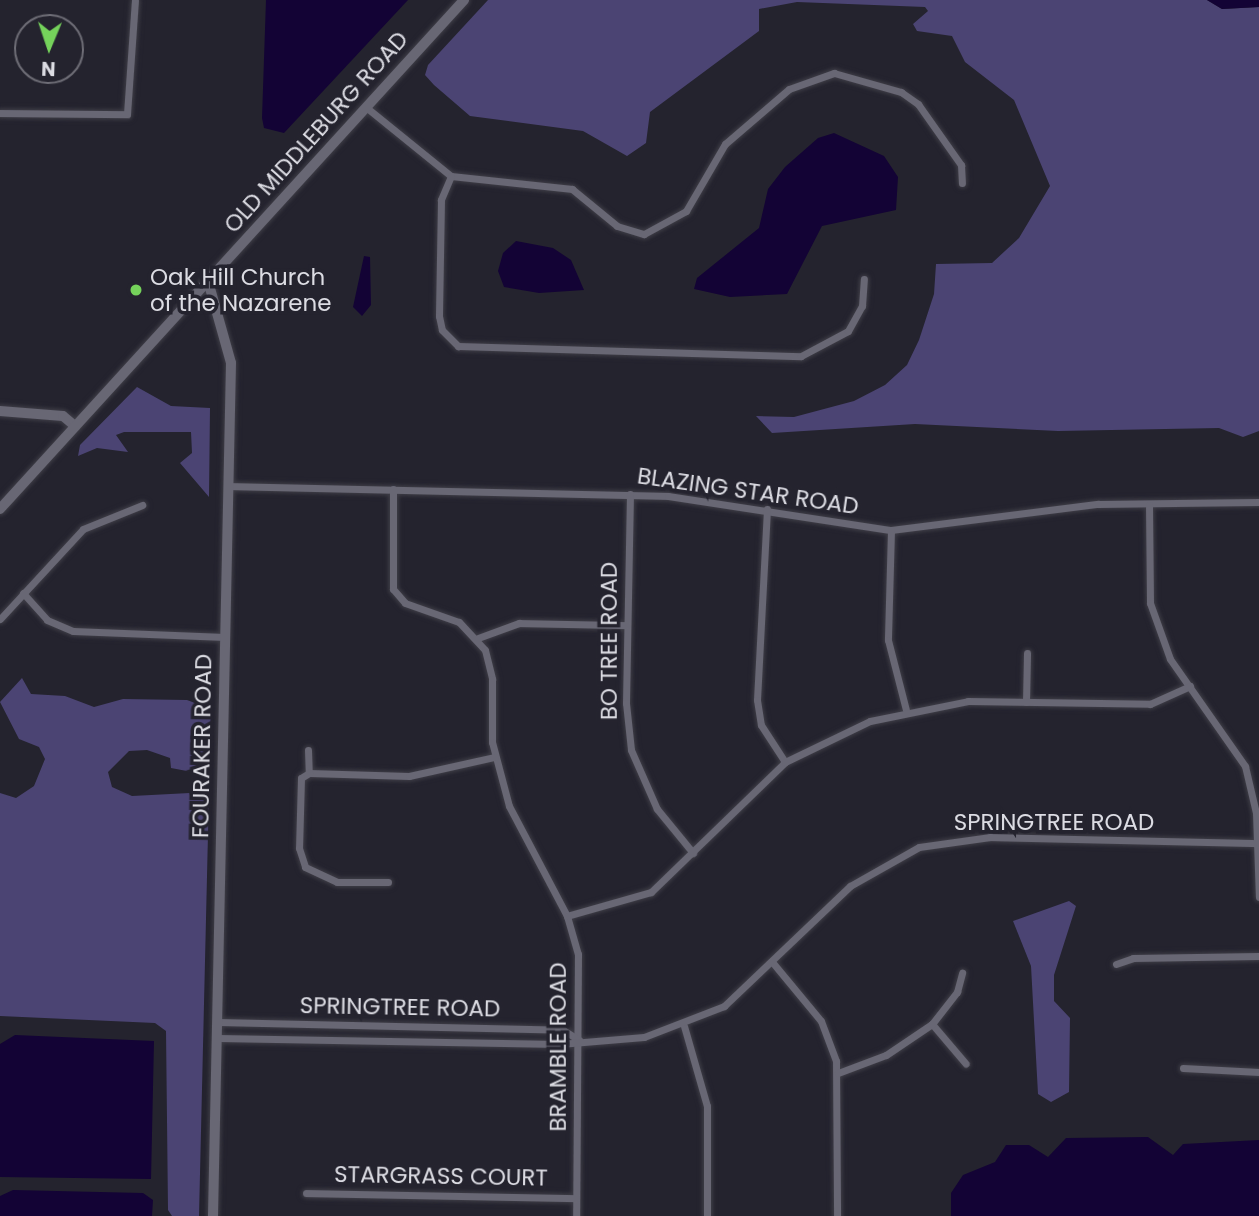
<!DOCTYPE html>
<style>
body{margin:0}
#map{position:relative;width:1259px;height:1216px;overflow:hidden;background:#24232e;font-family:Poppins,sans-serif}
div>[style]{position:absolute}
.green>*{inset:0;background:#4b4473}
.water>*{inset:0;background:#130335}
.roads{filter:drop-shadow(0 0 2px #3f3e47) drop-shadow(0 0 2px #3f3e47)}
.street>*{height:7px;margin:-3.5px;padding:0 3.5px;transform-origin:3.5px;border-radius:3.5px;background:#686774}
.secondary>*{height:10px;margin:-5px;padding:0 5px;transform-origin:5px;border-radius:5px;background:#686774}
.dots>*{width:19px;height:19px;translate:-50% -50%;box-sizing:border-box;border:4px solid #24232e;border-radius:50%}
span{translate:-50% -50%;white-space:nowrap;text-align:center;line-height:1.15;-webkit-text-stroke:7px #24232e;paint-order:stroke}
.street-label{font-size:23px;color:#dcdce3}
.poi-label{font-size:23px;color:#dcdce3}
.left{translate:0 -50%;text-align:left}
.north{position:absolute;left:14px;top:14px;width:70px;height:70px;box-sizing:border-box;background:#24232e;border:2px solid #6e6d76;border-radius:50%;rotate:182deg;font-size:19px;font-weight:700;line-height:28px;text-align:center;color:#dcdce3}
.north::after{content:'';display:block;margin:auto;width:24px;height:32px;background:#75d25b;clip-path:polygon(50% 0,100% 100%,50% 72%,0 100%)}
</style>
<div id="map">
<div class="green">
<i style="clip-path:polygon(488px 0,1207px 0,1222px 9px,1259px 7px,1259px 431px,1243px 437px,1219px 428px,1058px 431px,915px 424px,772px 433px,756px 416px,794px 417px,854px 401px,885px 385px,907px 365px,919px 340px,934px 294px,936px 264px,992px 263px,1019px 238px,1050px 186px,1014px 100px,965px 62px,952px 36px,917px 31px,913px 24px,928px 11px,925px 7px,797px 2px,759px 9px,759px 31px,650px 112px,646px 143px,627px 156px,583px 131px,470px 116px,434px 85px,425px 75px,428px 65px)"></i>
<i style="clip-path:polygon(137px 387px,171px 406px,210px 408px,209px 497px,180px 463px,192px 453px,191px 432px,124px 432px,116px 435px,128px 452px,97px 448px,78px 456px,80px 445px)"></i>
<i style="clip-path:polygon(22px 678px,31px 694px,65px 696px,94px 707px,123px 699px,187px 700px,211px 709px,208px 775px,171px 768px,170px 758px,147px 750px,129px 751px,108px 772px,112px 787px,132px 796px,209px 792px,199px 1216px,172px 1216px,168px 1210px,166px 1031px,155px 1023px,0 1016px,0 793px,16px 798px,34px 786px,45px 759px,39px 747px,19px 739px,0 702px)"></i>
<i style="clip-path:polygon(1069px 901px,1076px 906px,1054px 975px,1054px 1001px,1070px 1018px,1069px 1092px,1051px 1102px,1038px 1094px,1031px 966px,1013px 921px)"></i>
</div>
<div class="water">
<i style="clip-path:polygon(266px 0,408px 0,284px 133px,264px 128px,262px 118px)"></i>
<i style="clip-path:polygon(1207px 0,1259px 0,1259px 7px,1222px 9px)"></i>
<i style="clip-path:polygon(834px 133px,884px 156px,898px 177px,896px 210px,822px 226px,787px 294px,730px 297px,694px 289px,697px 278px,759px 228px,768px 189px,785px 167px,818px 138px)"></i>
<i style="clip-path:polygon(516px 241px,553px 248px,571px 260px,584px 290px,539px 293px,504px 287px,498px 271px,503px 253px)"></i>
<i style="clip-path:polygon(364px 256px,370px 257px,371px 305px,362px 316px,353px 307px)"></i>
<i style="clip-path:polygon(15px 1035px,154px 1041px,151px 1179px,0 1177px,0 1044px)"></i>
<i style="clip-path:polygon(1148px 1137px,1173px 1155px,1183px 1144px,1259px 1140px,1259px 1216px,951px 1216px,951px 1193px,963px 1175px,995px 1162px,1006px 1145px,1029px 1145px,1048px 1157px,1066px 1138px)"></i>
<i style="clip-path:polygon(13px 1190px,143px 1193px,153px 1200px,152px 1216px,0 1216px,0 1196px)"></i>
</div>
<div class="roads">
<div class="street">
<i style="left:367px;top:108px;width:108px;rotate:39deg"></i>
<i style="left:451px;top:176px;width:122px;rotate:6.1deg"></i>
<i style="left:572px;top:189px;width:58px;rotate:39.4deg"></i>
<i style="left:617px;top:226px;width:28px;rotate:17deg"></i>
<i style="left:644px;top:234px;width:48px;rotate:-28.7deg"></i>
<i style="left:686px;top:211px;width:78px;rotate:-59.8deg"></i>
<i style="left:725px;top:144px;width:84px;rotate:-40.7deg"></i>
<i style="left:789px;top:89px;width:48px;rotate:-19.6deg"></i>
<i style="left:834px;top:73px;width:70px;rotate:15.8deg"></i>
<i style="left:901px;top:92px;width:21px;rotate:35deg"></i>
<i style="left:918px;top:104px;width:75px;rotate:54.8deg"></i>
<i style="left:961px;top:165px;width:18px;rotate:87deg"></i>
<i style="left:0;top:113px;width:127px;rotate:0.5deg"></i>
<i style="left:127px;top:114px;width:114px;rotate:-86deg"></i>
<i style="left:451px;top:176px;width:26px;rotate:113deg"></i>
<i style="left:441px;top:200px;width:116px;rotate:91deg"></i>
<i style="left:439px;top:316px;width:14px;rotate:78deg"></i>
<i style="left:442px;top:330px;width:23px;rotate:45deg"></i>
<i style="left:458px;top:346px;width:343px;rotate:1.7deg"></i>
<i style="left:801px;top:356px;width:53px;rotate:-28deg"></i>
<i style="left:848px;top:331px;width:29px;rotate:-61deg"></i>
<i style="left:862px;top:306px;width:27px;rotate:-86deg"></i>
<i style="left:229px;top:486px;width:439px;rotate:1.3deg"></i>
<i style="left:668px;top:496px;width:226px;rotate:8.7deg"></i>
<i style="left:891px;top:530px;width:209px;rotate:-7.2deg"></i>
<i style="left:1098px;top:504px;width:161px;rotate:-0.7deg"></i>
<i style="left:393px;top:489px;width:100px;rotate:90deg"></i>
<i style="left:393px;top:589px;width:18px;rotate:49deg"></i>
<i style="left:405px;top:603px;width:57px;rotate:19.4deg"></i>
<i style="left:459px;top:622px;width:38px;rotate:47deg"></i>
<i style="left:485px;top:650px;width:30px;rotate:76deg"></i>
<i style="left:492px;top:679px;width:63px;rotate:90deg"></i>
<i style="left:492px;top:742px;width:66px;rotate:75.1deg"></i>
<i style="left:509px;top:806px;width:124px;rotate:62.2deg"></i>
<i style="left:567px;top:916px;width:40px;rotate:74deg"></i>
<i style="left:578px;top:954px;width:262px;rotate:90.4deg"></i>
<i style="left:630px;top:494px;width:209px;rotate:91.1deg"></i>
<i style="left:626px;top:703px;width:47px;rotate:83.9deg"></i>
<i style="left:631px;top:750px;width:64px;rotate:66.2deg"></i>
<i style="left:657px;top:809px;width:57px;rotate:50.7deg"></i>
<i style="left:1149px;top:505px;width:98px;rotate:89.4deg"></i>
<i style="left:1150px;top:603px;width:59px;rotate:70.3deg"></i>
<i style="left:1170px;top:659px;width:131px;rotate:55deg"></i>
<i style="left:1245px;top:766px;width:48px;rotate:76.8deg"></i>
<i style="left:1256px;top:813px;width:84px;rotate:88deg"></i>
<i style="left:767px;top:509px;width:191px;rotate:93deg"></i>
<i style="left:757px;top:700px;width:25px;rotate:81deg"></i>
<i style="left:761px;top:725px;width:44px;rotate:57deg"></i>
<i style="left:891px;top:530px;width:110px;rotate:91.6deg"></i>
<i style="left:888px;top:640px;width:72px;rotate:75.6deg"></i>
<i style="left:23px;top:593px;width:36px;rotate:48deg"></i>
<i style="left:47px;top:620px;width:28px;rotate:23deg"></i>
<i style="left:73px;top:631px;width:152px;rotate:2.3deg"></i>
<i style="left:0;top:619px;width:122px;rotate:-47.3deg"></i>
<i style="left:83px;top:529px;width:64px;rotate:-22.1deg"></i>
<i style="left:478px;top:638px;width:44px;rotate:-20.1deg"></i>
<i style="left:519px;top:623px;width:108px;rotate:1.1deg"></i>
<i style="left:1026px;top:702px;width:49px;rotate:-88.8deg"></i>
<i style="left:308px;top:750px;width:23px;rotate:88deg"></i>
<i style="left:309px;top:773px;width:100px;rotate:1.7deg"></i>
<i style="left:409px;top:776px;width:88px;rotate:-12.5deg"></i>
<i style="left:309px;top:773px;width:9px;rotate:148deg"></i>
<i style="left:301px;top:778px;width:70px;rotate:91.6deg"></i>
<i style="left:299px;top:848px;width:20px;rotate:72deg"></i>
<i style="left:305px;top:867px;width:35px;rotate:25deg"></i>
<i style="left:337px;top:882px;width:51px"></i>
<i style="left:567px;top:916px;width:87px;rotate:-15.9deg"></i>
<i style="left:651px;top:892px;width:187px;rotate:-44.1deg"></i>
<i style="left:785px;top:762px;width:94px;rotate:-25.8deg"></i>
<i style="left:870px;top:721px;width:100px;rotate:-11.5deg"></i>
<i style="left:968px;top:701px;width:182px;rotate:0.9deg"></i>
<i style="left:1150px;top:704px;width:44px;rotate:-24.2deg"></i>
<i style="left:773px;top:963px;width:75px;rotate:50.4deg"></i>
<i style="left:821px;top:1021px;width:43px;rotate:69.4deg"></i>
<i style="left:836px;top:1061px;width:155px;rotate:89.6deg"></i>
<i style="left:1116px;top:964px;width:18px;rotate:-19deg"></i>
<i style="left:1133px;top:958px;width:126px;rotate:-0.9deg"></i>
<i style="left:218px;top:1022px;width:345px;rotate:1.3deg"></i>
<i style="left:563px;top:1030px;width:19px;rotate:32deg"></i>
<i style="left:932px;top:1024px;width:52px;rotate:49.6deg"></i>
<i style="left:684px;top:1026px;width:83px;rotate:74deg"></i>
<i style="left:707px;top:1106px;width:110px;rotate:90deg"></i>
<i style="left:218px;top:1038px;width:342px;rotate:1deg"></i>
<i style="left:560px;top:1044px;width:84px;rotate:-4.8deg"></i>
<i style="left:644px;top:1037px;width:86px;rotate:-21.2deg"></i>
<i style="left:724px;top:1006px;width:174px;rotate:-43.6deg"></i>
<i style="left:850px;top:886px;width:79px;rotate:-29.5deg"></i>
<i style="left:919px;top:847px;width:72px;rotate:-8deg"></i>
<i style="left:990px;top:837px;width:269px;rotate:1.3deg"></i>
<i style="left:1183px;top:1068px;width:76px;rotate:3deg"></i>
<i style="left:838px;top:1073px;width:51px;rotate:-20.6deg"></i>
<i style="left:886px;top:1055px;width:55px;rotate:-34deg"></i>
<i style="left:932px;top:1024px;width:41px;rotate:-52deg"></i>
<i style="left:957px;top:992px;width:20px;rotate:-75deg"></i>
<i style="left:306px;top:1193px;width:270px;rotate:1.1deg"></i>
</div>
<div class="secondary">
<i style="left:208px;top:281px;width:85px;rotate:74.3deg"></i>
<i style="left:231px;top:363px;width:853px;rotate:91.21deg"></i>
<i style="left:0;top:411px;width:63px;rotate:4.5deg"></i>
<i style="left:63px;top:416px;width:16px;rotate:40deg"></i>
<i style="left:0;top:509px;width:689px;rotate:-47.65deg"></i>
</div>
</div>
<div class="dots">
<i style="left:136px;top:290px;background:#75d25b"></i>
</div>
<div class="street-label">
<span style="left:316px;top:132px;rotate:-48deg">OLD MIDDLEBURG ROAD</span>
<span style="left:748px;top:491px;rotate:8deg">BLAZING STAR ROAD</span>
<span style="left:609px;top:641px;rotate:-90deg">BO TREE ROAD</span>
<span style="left:202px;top:746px;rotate:-89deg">FOURAKER ROAD</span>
<span style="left:1054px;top:822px">SPRINGTREE ROAD</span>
<span style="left:400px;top:1007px;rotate:1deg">SPRINGTREE ROAD</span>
<span style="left:558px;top:1047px;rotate:-90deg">BRAMBLE ROAD</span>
<span style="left:441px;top:1176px;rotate:1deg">STARGRASS COURT</span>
</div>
<div class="poi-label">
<span class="left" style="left:150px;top:290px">Oak Hill Church<br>of the Nazarene</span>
</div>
<div class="north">N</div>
</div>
